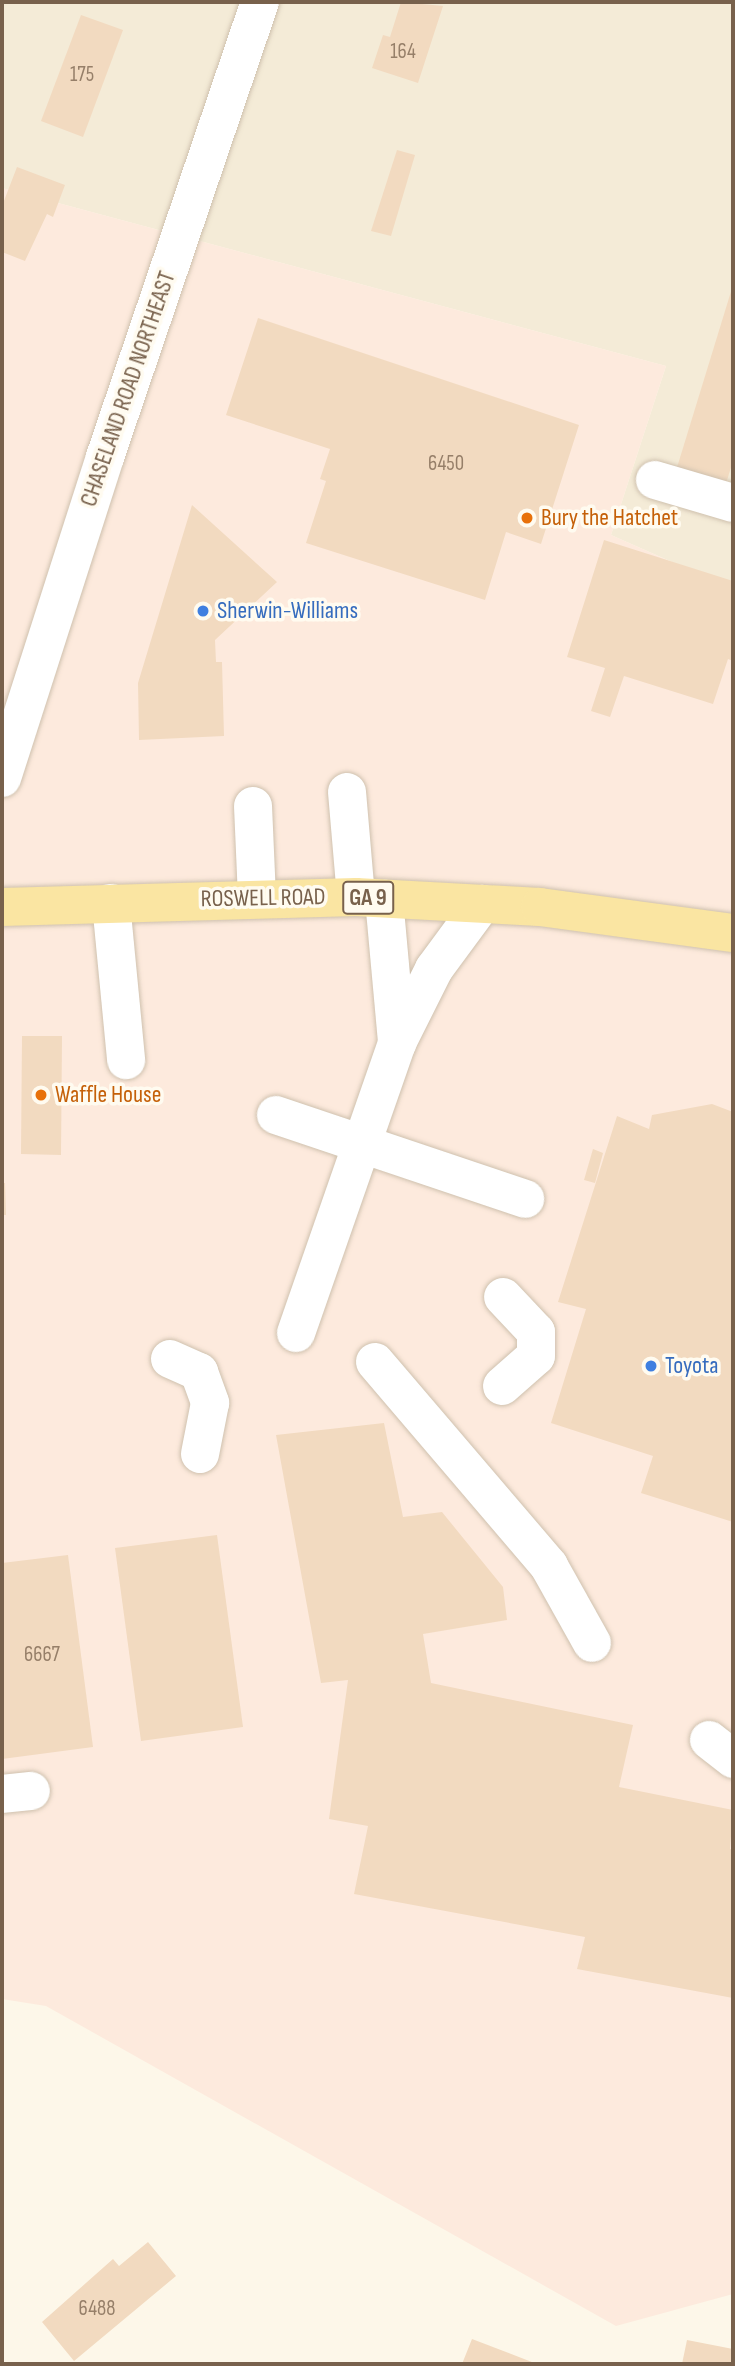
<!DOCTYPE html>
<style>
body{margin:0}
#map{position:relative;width:735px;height:2366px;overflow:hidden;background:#fdf7e9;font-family:"Sofia Sans Condensed",sans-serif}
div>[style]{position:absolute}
.residential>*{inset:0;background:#f4ebd7}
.commercial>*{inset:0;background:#fdeadd}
.building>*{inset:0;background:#f2dac0}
.roads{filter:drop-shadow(0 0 2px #cfc1ae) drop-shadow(0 0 2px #cfc1ae)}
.minor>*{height:38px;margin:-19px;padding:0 19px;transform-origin:19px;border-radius:19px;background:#fff}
.major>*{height:38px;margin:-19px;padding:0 19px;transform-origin:19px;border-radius:19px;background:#fae5a2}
.dots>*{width:19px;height:19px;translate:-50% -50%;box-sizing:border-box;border:4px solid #fffbf0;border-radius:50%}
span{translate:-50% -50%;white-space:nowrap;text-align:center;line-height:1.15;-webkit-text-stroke:7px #fffbf0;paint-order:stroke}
.number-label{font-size:21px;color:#967f69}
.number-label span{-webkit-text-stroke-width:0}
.shield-label span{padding:2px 5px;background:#fffbf0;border:2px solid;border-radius:5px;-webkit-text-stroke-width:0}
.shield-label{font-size:23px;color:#78614c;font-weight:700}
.street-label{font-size:24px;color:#78614c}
.food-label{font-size:24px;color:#c56008}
.left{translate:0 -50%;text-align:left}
.shop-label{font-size:24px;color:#366cbe}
.frame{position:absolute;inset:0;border:4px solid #78614c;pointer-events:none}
</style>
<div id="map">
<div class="residential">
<i style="clip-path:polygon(2px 2px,733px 2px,733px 589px,611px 535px,666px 366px,2px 188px)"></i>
</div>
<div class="commercial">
<i style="clip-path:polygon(2px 188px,666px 366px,611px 535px,733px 589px,733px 2294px,616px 2326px,46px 2006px,2px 1999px)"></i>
</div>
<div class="building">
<i style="clip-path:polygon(401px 2px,443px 6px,418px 83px,372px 68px,383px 35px,390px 37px)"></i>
<i style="clip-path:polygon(81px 15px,123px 30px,83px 137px,41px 121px)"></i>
<i style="clip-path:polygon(397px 150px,415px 155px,391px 236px,371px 231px)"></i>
<i style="clip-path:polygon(17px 167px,65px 185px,53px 217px,47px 214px,25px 261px,2px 252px,2px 206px)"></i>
<i style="clip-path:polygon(733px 285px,733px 461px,724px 490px,675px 474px)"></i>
<i style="clip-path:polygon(258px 318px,579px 425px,541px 544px,506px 532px,485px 600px,306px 543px,326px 481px,320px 479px,330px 449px,226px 415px)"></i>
<i style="clip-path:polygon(192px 505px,277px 582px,215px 640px,216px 662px,222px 662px,224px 736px,139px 740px,138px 683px)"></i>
<i style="clip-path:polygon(604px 540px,733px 581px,733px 661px,728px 659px,713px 704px,624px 676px,610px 717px,591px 711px,605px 668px,567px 657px)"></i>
<i style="clip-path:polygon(22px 1036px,62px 1036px,61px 1155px,21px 1154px)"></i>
<i style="clip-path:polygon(712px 1104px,733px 1112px,733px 1522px,641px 1493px,653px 1456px,551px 1423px,586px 1309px,558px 1302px,617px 1116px,649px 1129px,652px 1115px)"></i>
<i style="clip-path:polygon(593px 1149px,603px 1153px,595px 1183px,584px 1180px)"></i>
<i style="clip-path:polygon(2px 1183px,5px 1183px,6px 1215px,2px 1215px)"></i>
<i style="clip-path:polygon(384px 1423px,403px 1517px,442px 1512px,503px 1587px,507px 1620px,423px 1634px,431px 1683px,633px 1725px,619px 1787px,733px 1810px,730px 1849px,733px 1850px,733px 1998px,577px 1969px,585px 1937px,354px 1894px,368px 1826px,329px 1819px,348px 1680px,321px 1683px,276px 1435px)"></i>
<i style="clip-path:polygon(217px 1535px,243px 1727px,141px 1741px,115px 1548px)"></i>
<i style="clip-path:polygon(68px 1555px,93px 1747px,2px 1759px,2px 1563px)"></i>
<i style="clip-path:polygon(148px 2242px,176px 2276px,74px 2361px,42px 2322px,113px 2259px,119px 2266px)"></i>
<i style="clip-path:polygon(472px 2339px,537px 2364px,462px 2364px)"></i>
<i style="clip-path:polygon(687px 2340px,733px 2349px,733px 2364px,682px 2364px)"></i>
</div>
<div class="roads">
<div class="minor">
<i style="left:655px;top:480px;width:81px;rotate:16.4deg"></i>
<i style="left:2px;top:778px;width:337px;rotate:-72.2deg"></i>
<i style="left:105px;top:457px;width:481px;rotate:-71.2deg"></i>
<i style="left:347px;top:792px;width:105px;rotate:85.1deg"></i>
<i style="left:253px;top:806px;width:91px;rotate:87.5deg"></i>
<i style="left:384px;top:899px;width:145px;rotate:84.8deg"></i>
<i style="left:111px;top:903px;width:158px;rotate:84.5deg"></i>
<i style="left:276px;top:1115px;width:263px;rotate:18.6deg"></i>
<i style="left:296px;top:1333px;width:307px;rotate:-70.8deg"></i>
<i style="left:397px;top:1043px;width:83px;rotate:-63.4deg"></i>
<i style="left:434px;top:969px;width:81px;rotate:-53.6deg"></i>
<i style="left:170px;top:1359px;width:32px;rotate:24deg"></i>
<i style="left:199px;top:1372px;width:33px;rotate:70deg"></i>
<i style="left:210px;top:1403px;width:52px;rotate:101.1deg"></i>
<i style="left:375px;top:1362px;width:268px;rotate:49.5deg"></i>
<i style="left:549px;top:1566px;width:88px;rotate:60.8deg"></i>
<i style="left:502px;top:1386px;width:45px;rotate:-41.4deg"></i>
<i style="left:536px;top:1356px;width:24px;rotate:-90deg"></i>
<i style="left:536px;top:1332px;width:48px;rotate:-133.3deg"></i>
<i style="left:709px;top:1740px;width:31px;rotate:38deg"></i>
<i style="left:2px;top:1794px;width:29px;rotate:-6deg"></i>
</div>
<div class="major">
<i style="left:2px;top:907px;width:354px;rotate:-1.6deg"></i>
<i style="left:356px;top:897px;width:184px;rotate:3.1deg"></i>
<i style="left:540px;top:907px;width:195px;rotate:7.7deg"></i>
</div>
</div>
<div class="dots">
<i style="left:527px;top:518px;background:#e8710a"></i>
<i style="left:203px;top:611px;background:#3f7fe0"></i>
<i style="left:41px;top:1095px;background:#e8710a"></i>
<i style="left:651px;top:1366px;background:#3f7fe0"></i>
</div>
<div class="number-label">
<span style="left:403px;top:52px">164</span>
<span style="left:82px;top:75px">175</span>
<span style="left:446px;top:464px">6450</span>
<span style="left:42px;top:1655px">6667</span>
<span style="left:97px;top:2309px">6488</span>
</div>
<div class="shield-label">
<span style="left:368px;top:898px">GA 9</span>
</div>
<div class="street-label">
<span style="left:128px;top:389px;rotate:-71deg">CHASELAND ROAD NORTHEAST</span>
<span style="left:263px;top:898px;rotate:-1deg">ROSWELL ROAD</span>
</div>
<div class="food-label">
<span class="left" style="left:541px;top:518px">Bury the Hatchet</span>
<span class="left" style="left:55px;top:1095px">Waffle House</span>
</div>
<div class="shop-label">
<span class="left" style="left:217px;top:611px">Sherwin-Williams</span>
<span class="left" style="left:665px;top:1366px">Toyota</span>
</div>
<div class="frame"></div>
</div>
